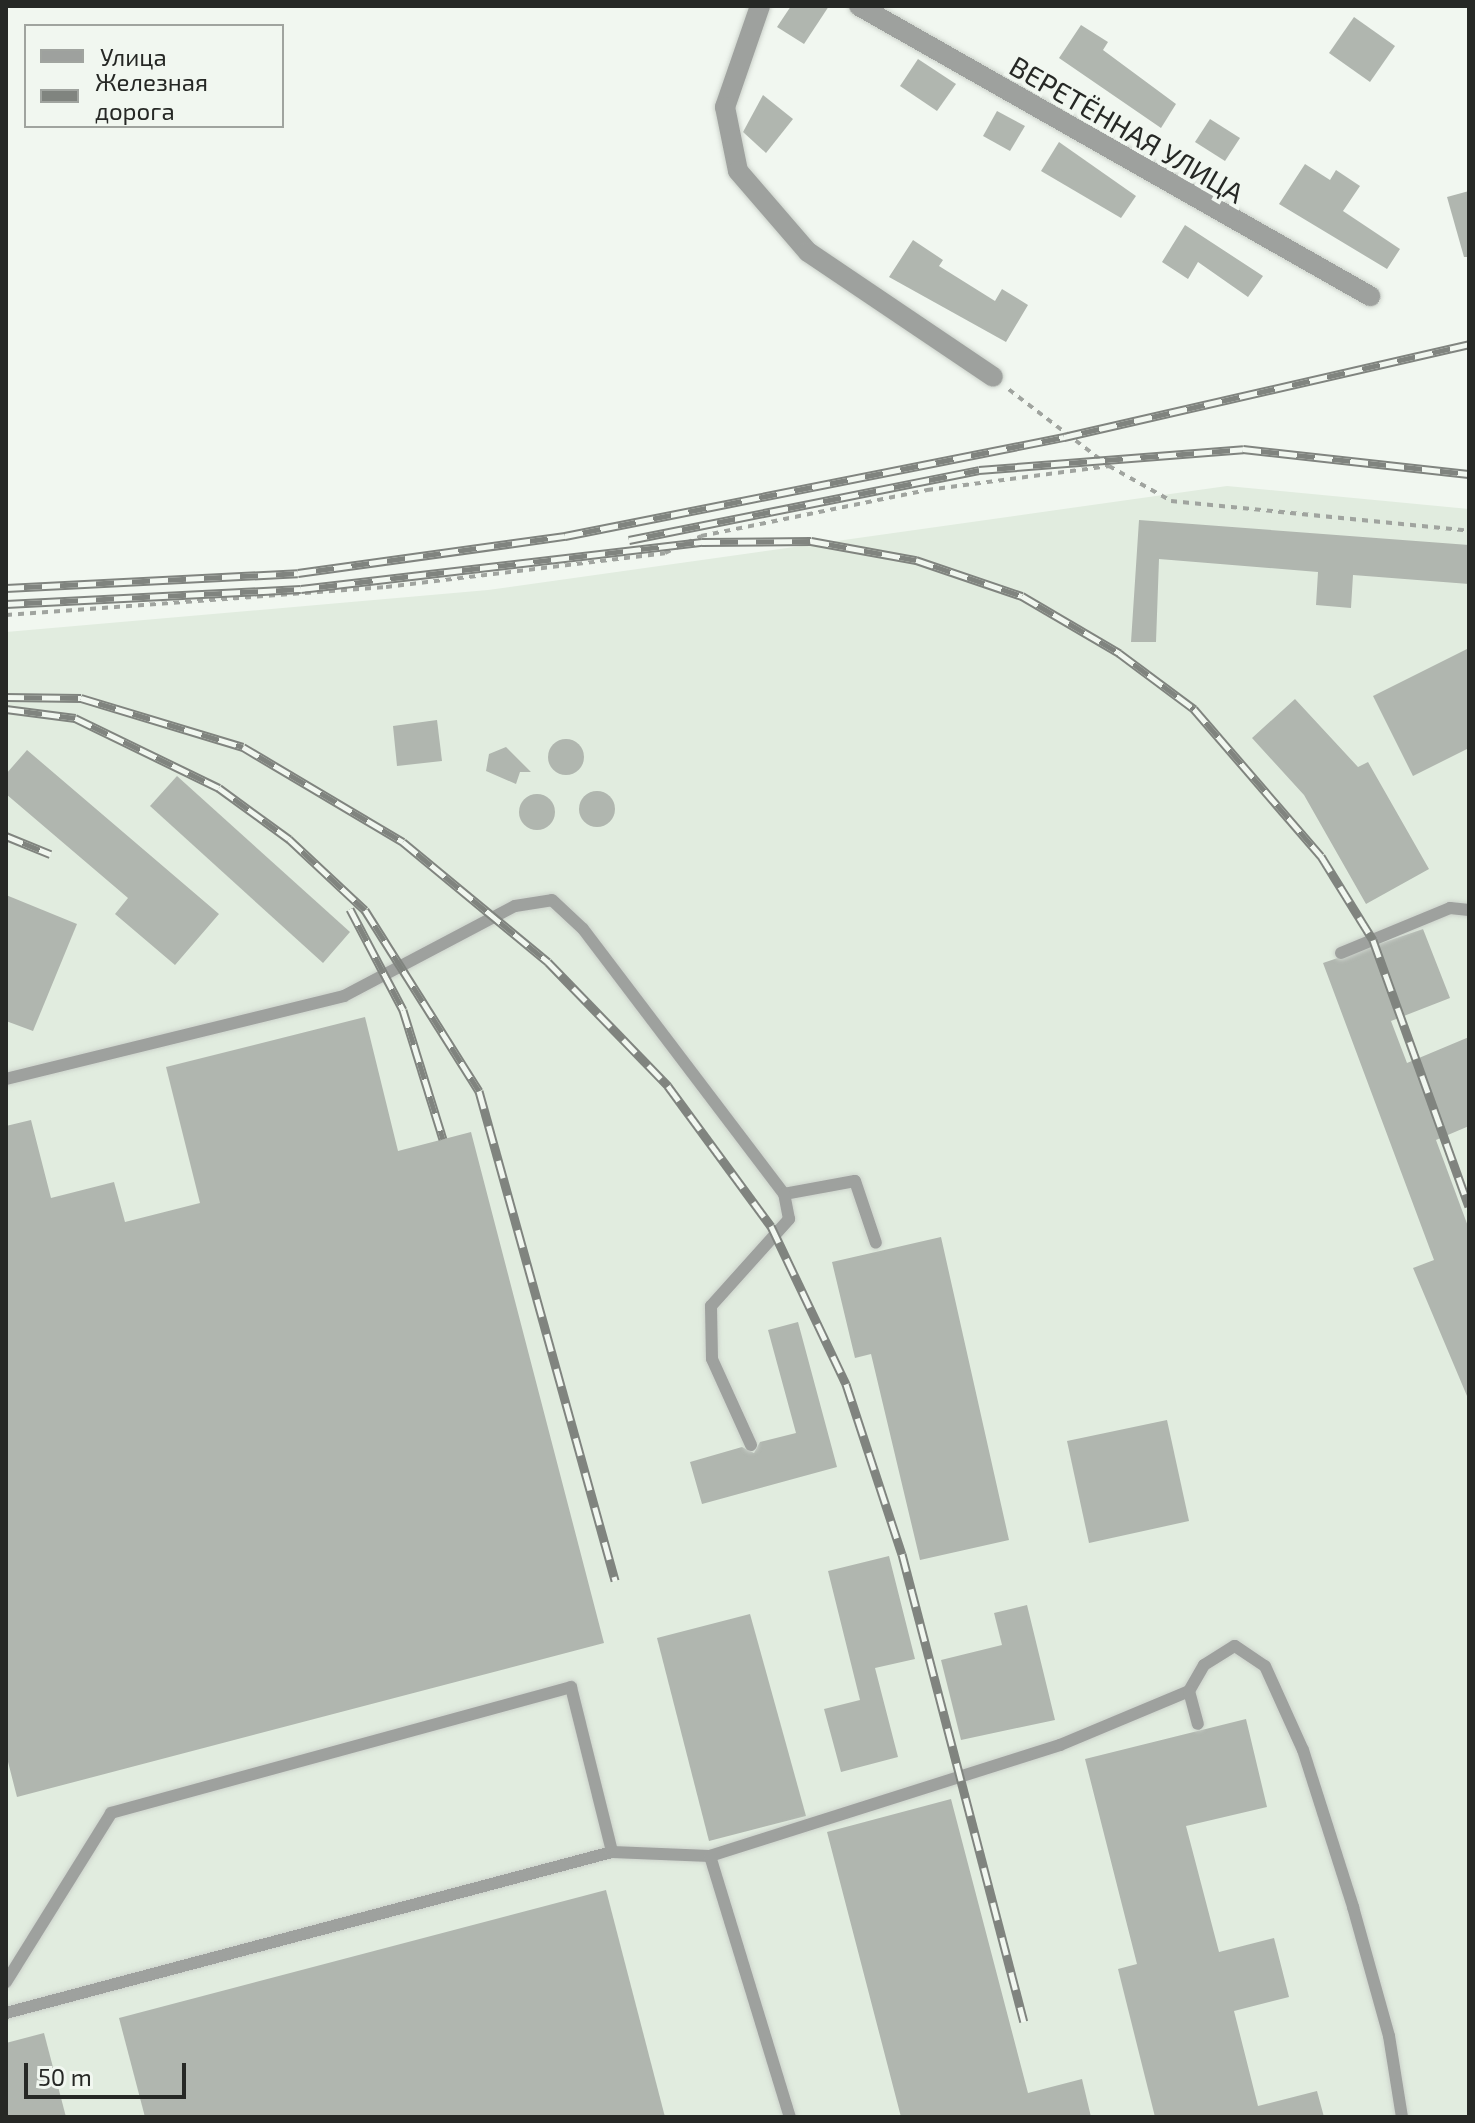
<!DOCTYPE html>
<meta charset="utf-8">
<style>
body{margin:0}
#map{position:relative;width:1475px;height:2123px;overflow:hidden;background:#f1f7f0;font-family:"Exo 2",sans-serif}
div>[style]{position:absolute}
.built>*{inset:0;background:#e1ecdf}
.building>*{inset:0;background:#b0b6af}
.round{border-radius:50%}
.path>*{height:4px;margin-top:-2px;transform-origin:0;background:repeating-linear-gradient(90deg,#a0a49f 0 6px,transparent 0 12px)}
.roads{filter:drop-shadow(0 0 2px #ccd2cb) drop-shadow(0 0 2px #ccd2cb)}
.service>*{height:12px;margin:-6px;padding:0 6px;transform-origin:6px;border-radius:6px;background:#9ea19e}
.minor>*{height:20px;margin:-10px;padding:0 10px;transform-origin:10px;border-radius:10px;background:#9ea19e}
.rail>*{height:9px;margin-top:-4.5px;transform-origin:0;background:repeating-linear-gradient(90deg,#f1f7f0 0 18px,#80847f 0 36px);box-sizing:border-box;border-block:2px solid #80847f}
span{translate:-50% -50%;white-space:nowrap;text-align:center;line-height:1.15;-webkit-text-stroke:8px #f1f7f0;paint-order:stroke}
.street-label{font-size:28px;color:#262825}
.frame{position:absolute;inset:0;border:8px solid #262825;pointer-events:none}
.legend{position:absolute;left:24px;top:24px;width:260px;height:104px;box-sizing:border-box;background:#f1f7f0;border:2px solid #a0a49f;margin:0;padding:10px 14px;list-style:none;font-size:24px;color:#262825}
.legend li{display:flex;align-items:center;gap:16px;height:40px}
.legend b{width:40px;border:2px solid #a0a49f}
.scale{position:absolute;left:24px;top:2063px;width:162px;height:36px;box-sizing:border-box;border:4px solid #262825;border-top:0;padding-left:10px;font-size:24px;line-height:28px;white-space:nowrap;color:#262825;-webkit-text-stroke:6px #f1f7f0;paint-order:stroke}
</style>
<div id="map">
<div class="built">
<i style="clip-path:polygon(1227px 486px,1469px 509px,1469px 2117px,6px 2117px,6px 632px,488px 590px)"></i>
</div>
<div class="building">
<i style="clip-path:polygon(791px 6px,829px 6px,804px 44px,777px 27px)"></i>
<i style="clip-path:polygon(1354px 17px,1395px 46px,1370px 82px,1329px 53px)"></i>
<i style="clip-path:polygon(1081px 25px,1108px 42px,1103px 50px,1176px 104px,1161px 128px,1059px 58px)"></i>
<i style="clip-path:polygon(918px 59px,956px 84px,937px 111px,900px 86px)"></i>
<i style="clip-path:polygon(763px 95px,793px 119px,766px 153px,743px 132px)"></i>
<i style="clip-path:polygon(997px 111px,1025px 126px,1010px 151px,983px 136px)"></i>
<i style="clip-path:polygon(1210px 119px,1240px 138px,1225px 161px,1195px 142px)"></i>
<i style="clip-path:polygon(1059px 142px,1136px 196px,1121px 218px,1041px 171px)"></i>
<i style="clip-path:polygon(1305px 164px,1330px 180px,1336px 170px,1360px 186px,1343px 211px,1400px 249px,1387px 269px,1279px 204px)"></i>
<i style="clip-path:polygon(1469px 191px,1469px 257px,1464px 257px,1447px 197px)"></i>
<i style="clip-path:polygon(1185px 225px,1263px 276px,1248px 297px,1198px 262px,1188px 279px,1162px 262px)"></i>
<i style="clip-path:polygon(913px 240px,943px 260px,939px 266px,995px 301px,1002px 289px,1028px 305px,1006px 342px,889px 277px)"></i>
<i style="clip-path:polygon(1139px 520px,1469px 545px,1469px 584px,1353px 575px,1351px 608px,1316px 605px,1318px 572px,1159px 559px,1156px 642px,1131px 642px)"></i>
<i style="clip-path:polygon(1469px 648px,1469px 748px,1413px 776px,1373px 696px)"></i>
<i style="clip-path:polygon(1295px 699px,1358px 767px,1368px 762px,1429px 869px,1366px 904px,1304px 795px,1252px 738px)"></i>
<i style="clip-path:polygon(437px 720px,442px 761px,397px 766px,393px 726px)"></i>
<i class="round" style="left:548px;top:739px;width:36px;height:36px"></i>
<i style="clip-path:polygon(506px 747px,531px 772px,520px 772px,516px 784px,486px 771px,489px 754px)"></i>
<i style="clip-path:polygon(27px 750px,219px 914px,175px 965px,115px 914px,128px 898px,6px 794px,6px 774px)"></i>
<i style="clip-path:polygon(177px 776px,350px 932px,323px 963px,150px 806px)"></i>
<i class="round" style="left:579px;top:791px;width:36px;height:36px"></i>
<i class="round" style="left:519px;top:794px;width:36px;height:36px"></i>
<i style="clip-path:polygon(6px 895px,77px 924px,33px 1031px,6px 1021px)"></i>
<i style="clip-path:polygon(1423px 929px,1450px 998px,1391px 1021px,1407px 1063px,1469px 1037px,1469px 1126px,1436px 1140px,1469px 1229px,1467px 1396px,1413px 1268px,1434px 1260px,1323px 963px)"></i>
<i style="clip-path:polygon(365px 1017px,398px 1151px,471px 1132px,604px 1643px,17px 1797px,6px 1754px,6px 1126px,31px 1120px,51px 1198px,114px 1182px,125px 1222px,200px 1203px,166px 1067px)"></i>
<i style="clip-path:polygon(941px 1237px,1009px 1540px,920px 1560px,871px 1354px,855px 1358px,832px 1262px)"></i>
<i style="clip-path:polygon(798px 1322px,837px 1467px,702px 1504px,690px 1462px,742px 1447px,754px 1453px,760px 1442px,796px 1433px,768px 1330px)"></i>
<i style="clip-path:polygon(1167px 1420px,1189px 1521px,1089px 1543px,1067px 1441px)"></i>
<i style="clip-path:polygon(889px 1556px,915px 1659px,875px 1668px,898px 1757px,841px 1772px,824px 1709px,860px 1700px,828px 1571px)"></i>
<i style="clip-path:polygon(1027px 1605px,1055px 1720px,961px 1740px,941px 1660px,1002px 1645px,994px 1613px)"></i>
<i style="clip-path:polygon(750px 1614px,806px 1816px,709px 1841px,657px 1638px)"></i>
<i style="clip-path:polygon(1246px 1719px,1267px 1807px,1186px 1826px,1219px 1952px,1274px 1938px,1289px 1997px,1234px 2011px,1258px 2106px,1317px 2091px,1324px 2117px,1155px 2117px,1118px 1969px,1137px 1964px,1085px 1759px)"></i>
<i style="clip-path:polygon(951px 1799px,1028px 2093px,1082px 2079px,1091px 2117px,901px 2117px,827px 1832px)"></i>
<i style="clip-path:polygon(606px 1890px,665px 2117px,145px 2117px,119px 2018px)"></i>
<i style="clip-path:polygon(44px 2033px,66px 2117px,6px 2117px,6px 2043px)"></i>
</div>
<div class="path">
<i style="left:1109px;top:466px;width:71px;rotate:29.4deg"></i>
<i style="left:1171px;top:501px;width:300px;rotate:5.7deg"></i>
<i style="left:6px;top:615px;width:381px;rotate:-4.2deg"></i>
<i style="left:386px;top:587px;width:281px;rotate:-6.9deg"></i>
<i style="left:665px;top:553px;width:40px;rotate:-25deg"></i>
<i style="left:701px;top:536px;width:231px;rotate:-11.5deg"></i>
<i style="left:927px;top:490px;width:184px;rotate:-7.5deg"></i>
<i style="left:1109px;top:466px;width:128px;rotate:-142.6deg"></i>
</div>
<div class="roads">
<div class="service">
<i style="left:1341px;top:953px;width:118px;rotate:-22.4deg"></i>
<i style="left:1450px;top:908px;width:19px;rotate:6deg"></i>
<i style="left:6px;top:1079px;width:348px;rotate:-13.8deg"></i>
<i style="left:344px;top:996px;width:193px;rotate:-27.8deg"></i>
<i style="left:515px;top:906px;width:37px;rotate:-9deg"></i>
<i style="left:552px;top:900px;width:42px;rotate:43.1deg"></i>
<i style="left:583px;top:929px;width:333px;rotate:52.8deg"></i>
<i style="left:784px;top:1194px;width:72px;rotate:-10.4deg"></i>
<i style="left:855px;top:1181px;width:65px;rotate:71.3deg"></i>
<i style="left:751px;top:1445px;width:94px;rotate:-114.4deg"></i>
<i style="left:712px;top:1359px;width:53px;rotate:-91.1deg"></i>
<i style="left:711px;top:1306px;width:117px;rotate:-48.1deg"></i>
<i style="left:789px;top:1219px;width:25px;rotate:-101deg"></i>
<i style="left:1189px;top:1691px;width:30px;rotate:-60deg"></i>
<i style="left:1204px;top:1665px;width:36px;rotate:-32deg"></i>
<i style="left:1235px;top:1646px;width:36px;rotate:34deg"></i>
<i style="left:1265px;top:1666px;width:92px;rotate:65.7deg"></i>
<i style="left:1303px;top:1750px;width:165px;rotate:72.3deg"></i>
<i style="left:1353px;top:1907px;width:134px;rotate:74.4deg"></i>
<i style="left:1389px;top:2036px;width:82px;rotate:80.9deg"></i>
<i style="left:710px;top:1856px;width:273px;rotate:73deg"></i>
<i style="left:6px;top:1982px;width:199px;rotate:-58.1deg"></i>
<i style="left:111px;top:1813px;width:477px;rotate:-15.3deg"></i>
<i style="left:571px;top:1687px;width:170px;rotate:76deg"></i>
<i style="left:6px;top:2013px;width:627px;rotate:-14.88deg"></i>
<i style="left:612px;top:1852px;width:98px;rotate:2.3deg"></i>
<i style="left:710px;top:1856px;width:367px;rotate:-17.6deg"></i>
<i style="left:1060px;top:1745px;width:140px;rotate:-22.7deg"></i>
<i style="left:1189px;top:1691px;width:34px;rotate:75deg"></i>
</div>
<div class="minor">
<i style="left:760px;top:6px;width:107px;rotate:109.1deg"></i>
<i style="left:725px;top:107px;width:65px;rotate:78.5deg"></i>
<i style="left:738px;top:171px;width:107px;rotate:49.2deg"></i>
<i style="left:808px;top:252px;width:223px;rotate:34deg"></i>
<i style="left:859px;top:6px;width:588px;rotate:29.58deg"></i>
</div>
</div>
<div class="rail">
<i style="left:629px;top:540px;width:357px;rotate:-11.3deg"></i>
<i style="left:979px;top:470px;width:265px;rotate:-4.5deg"></i>
<i style="left:1243px;top:449px;width:227px;rotate:6.3deg"></i>
<i style="left:6px;top:588px;width:292px;rotate:-2.9deg"></i>
<i style="left:298px;top:573px;width:270px;rotate:-7.9deg"></i>
<i style="left:565px;top:536px;width:509px;rotate:-11.22deg"></i>
<i style="left:1064px;top:437px;width:416px;rotate:-12.9deg"></i>
<i style="left:6px;top:604px;width:295px;rotate:-2.9deg"></i>
<i style="left:301px;top:589px;width:404px;rotate:-6.7deg"></i>
<i style="left:702px;top:542px;width:109px;rotate:-0.5deg"></i>
<i style="left:811px;top:541px;width:107px;rotate:10.3deg"></i>
<i style="left:916px;top:560px;width:112px;rotate:18.8deg"></i>
<i style="left:1022px;top:596px;width:113px;rotate:30.4deg"></i>
<i style="left:1119px;top:653px;width:94px;rotate:36.7deg"></i>
<i style="left:1194px;top:709px;width:194px;rotate:49.2deg"></i>
<i style="left:1321px;top:856px;width:99px;rotate:58.2deg"></i>
<i style="left:1373px;top:940px;width:283px;rotate:70.2deg"></i>
<i style="left:6px;top:697px;width:75px;rotate:0.8deg"></i>
<i style="left:81px;top:698px;width:169px;rotate:16.8deg"></i>
<i style="left:243px;top:747px;width:186px;rotate:30.7deg"></i>
<i style="left:403px;top:842px;width:188px;rotate:39.6deg"></i>
<i style="left:548px;top:962px;width:173px;rotate:45.9deg"></i>
<i style="left:668px;top:1086px;width:174px;rotate:53.7deg"></i>
<i style="left:771px;top:1226px;width:175px;rotate:64.6deg"></i>
<i style="left:846px;top:1384px;width:179px;rotate:71.8deg"></i>
<i style="left:902px;top:1554px;width:483px;rotate:75.4deg"></i>
<i style="left:6px;top:709px;width:70px;rotate:7.4deg"></i>
<i style="left:75px;top:718px;width:160px;rotate:25.9deg"></i>
<i style="left:219px;top:788px;width:87px;rotate:36.1deg"></i>
<i style="left:289px;top:839px;width:104px;rotate:43.1deg"></i>
<i style="left:365px;top:910px;width:214px;rotate:57.8deg"></i>
<i style="left:479px;top:1091px;width:508px;rotate:74.46deg"></i>
<i style="left:6px;top:836px;width:48px;rotate:22.2deg"></i>
<i style="left:350px;top:909px;width:114px;rotate:62.3deg"></i>
<i style="left:403px;top:1010px;width:135px;rotate:72.8deg"></i>
</div>
<div class="street-label">
<span style="left:1127px;top:129px;rotate:30deg">ВЕРЕТЁННАЯ УЛИЦА</span>
</div>
<div class="frame"></div>
<ul class="legend">
<li><b style="height:10px;background:#9ea19e"></b>Улица</li>
<li><b style="height:10px;background:#80847f"></b>Железная дорога</li>
</ul>
<div class="scale">50 m</div>
</div>
